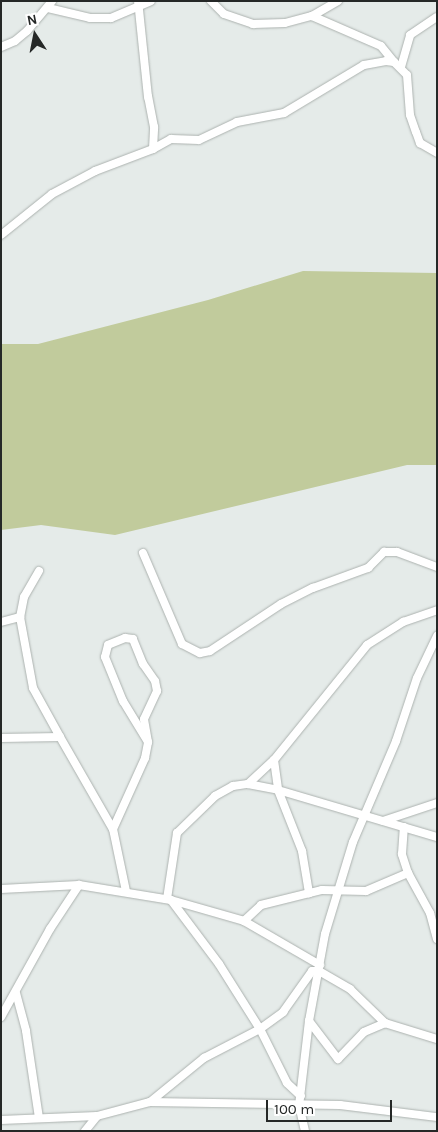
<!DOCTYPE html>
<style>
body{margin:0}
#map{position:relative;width:438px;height:1132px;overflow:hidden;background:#e5ebe9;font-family:Karla,sans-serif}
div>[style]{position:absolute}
.green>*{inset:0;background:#c1cb9c}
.roads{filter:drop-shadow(0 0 1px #acb2af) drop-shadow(0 0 1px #acb2af)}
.street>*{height:8px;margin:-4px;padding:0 4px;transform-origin:4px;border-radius:4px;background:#fff}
span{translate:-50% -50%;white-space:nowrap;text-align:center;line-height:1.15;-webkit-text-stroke:4px #fff;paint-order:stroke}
.frame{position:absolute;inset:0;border:2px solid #252827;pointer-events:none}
.north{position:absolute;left:10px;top:10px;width:50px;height:50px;-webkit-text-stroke:4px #fff;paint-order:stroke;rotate:349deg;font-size:14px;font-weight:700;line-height:20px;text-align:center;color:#252827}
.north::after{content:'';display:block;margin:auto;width:18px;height:22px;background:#252827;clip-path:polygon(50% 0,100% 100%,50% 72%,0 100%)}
.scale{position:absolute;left:266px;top:1100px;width:126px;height:22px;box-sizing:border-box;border:2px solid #252827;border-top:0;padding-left:6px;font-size:15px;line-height:18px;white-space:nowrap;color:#252827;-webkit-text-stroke:4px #fff;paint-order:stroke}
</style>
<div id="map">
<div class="green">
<i style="clip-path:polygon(303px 271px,437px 273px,437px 465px,407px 465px,115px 535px,41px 525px,1px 530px,1px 344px,38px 344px,208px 300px)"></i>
</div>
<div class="roads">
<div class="street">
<i style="left:211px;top:1px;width:18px;rotate:45deg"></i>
<i style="left:224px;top:14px;width:31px;rotate:19deg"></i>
<i style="left:253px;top:24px;width:32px;rotate:-2deg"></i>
<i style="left:285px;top:23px;width:28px;rotate:-15deg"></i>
<i style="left:312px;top:16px;width:30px;rotate:-30deg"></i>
<i style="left:48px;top:8px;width:43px;rotate:13.4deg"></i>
<i style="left:90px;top:18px;width:21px"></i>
<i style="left:111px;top:18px;width:43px;rotate:-23deg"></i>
<i style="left:312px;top:16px;width:75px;rotate:23.5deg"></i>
<i style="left:381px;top:46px;width:21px;rotate:51deg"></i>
<i style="left:1px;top:47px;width:15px;rotate:-23deg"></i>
<i style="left:15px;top:41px;width:16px;rotate:-40deg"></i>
<i style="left:27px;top:31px;width:39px;rotate:-50deg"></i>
<i style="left:401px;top:67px;width:33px;rotate:-74deg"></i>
<i style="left:410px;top:35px;width:32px;rotate:-34deg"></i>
<i style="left:153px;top:149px;width:21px;rotate:-29deg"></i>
<i style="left:171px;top:139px;width:28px;rotate:2deg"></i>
<i style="left:199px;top:140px;width:42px;rotate:-25.3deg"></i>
<i style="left:237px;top:122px;width:48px;rotate:-10.8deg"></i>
<i style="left:284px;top:113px;width:93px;rotate:-31deg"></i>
<i style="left:364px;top:65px;width:22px;rotate:-10deg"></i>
<i style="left:386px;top:61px;width:8px;rotate:7deg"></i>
<i style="left:394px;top:62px;width:18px;rotate:45deg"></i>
<i style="left:407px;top:75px;width:40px;rotate:85.7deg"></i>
<i style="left:410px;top:115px;width:18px;rotate:71deg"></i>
<i style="left:416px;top:132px;width:12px;rotate:70deg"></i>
<i style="left:420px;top:143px;width:20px;rotate:30deg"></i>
<i style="left:1px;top:235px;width:65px;rotate:-38.8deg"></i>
<i style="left:52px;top:194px;width:49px;rotate:-28.1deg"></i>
<i style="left:95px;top:171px;width:62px;rotate:-20.8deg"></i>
<i style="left:153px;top:149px;width:22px;rotate:-87deg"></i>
<i style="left:154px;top:127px;width:31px;rotate:-101deg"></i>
<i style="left:148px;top:97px;width:97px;rotate:-95.9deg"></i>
<i style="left:143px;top:553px;width:99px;rotate:66.8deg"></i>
<i style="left:182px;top:644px;width:20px;rotate:27deg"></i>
<i style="left:200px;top:653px;width:10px;rotate:-11deg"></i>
<i style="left:210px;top:651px;width:85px;rotate:-33.5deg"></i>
<i style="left:281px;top:604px;width:36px;rotate:-27deg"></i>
<i style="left:313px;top:588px;width:59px;rotate:-20deg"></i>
<i style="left:368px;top:568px;width:23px;rotate:-45deg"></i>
<i style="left:384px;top:552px;width:13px"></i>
<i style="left:397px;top:552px;width:43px;rotate:20.6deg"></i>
<i style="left:39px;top:571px;width:30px;rotate:120deg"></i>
<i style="left:24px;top:597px;width:20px;rotate:101deg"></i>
<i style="left:20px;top:617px;width:72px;rotate:79.6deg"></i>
<i style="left:33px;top:688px;width:56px;rotate:61.1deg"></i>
<i style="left:1px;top:622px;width:20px;rotate:-15deg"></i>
<i style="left:1px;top:738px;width:59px;rotate:-1deg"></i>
<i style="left:60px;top:737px;width:106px;rotate:60.1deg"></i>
<i style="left:113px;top:829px;width:63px;rotate:78.2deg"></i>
<i style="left:274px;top:760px;width:30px;rotate:82deg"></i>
<i style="left:278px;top:790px;width:66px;rotate:68.5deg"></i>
<i style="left:302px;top:851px;width:43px;rotate:80.5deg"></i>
<i style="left:248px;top:784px;width:35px;rotate:-43deg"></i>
<i style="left:274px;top:760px;width:148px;rotate:-51deg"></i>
<i style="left:367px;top:645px;width:43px;rotate:-32.6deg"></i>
<i style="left:403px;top:622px;width:36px;rotate:-19deg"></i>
<i style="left:383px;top:821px;width:57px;rotate:-18.4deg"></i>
<i style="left:113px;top:829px;width:78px;rotate:-65.7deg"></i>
<i style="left:145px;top:758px;width:16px;rotate:-79deg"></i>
<i style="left:148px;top:742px;width:23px;rotate:-100deg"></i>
<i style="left:144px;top:719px;width:31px;rotate:-65deg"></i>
<i style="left:157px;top:691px;width:10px;rotate:-101deg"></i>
<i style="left:155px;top:681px;width:21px;rotate:-125deg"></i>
<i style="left:143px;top:664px;width:27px;rotate:-112deg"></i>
<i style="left:133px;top:639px;width:8px;rotate:-173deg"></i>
<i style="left:125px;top:638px;width:18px;rotate:158deg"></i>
<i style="left:108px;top:645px;width:12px;rotate:104deg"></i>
<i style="left:105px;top:657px;width:48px;rotate:67.8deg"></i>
<i style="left:123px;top:701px;width:48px;rotate:58.6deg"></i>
<i style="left:408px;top:873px;width:46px;rotate:61.2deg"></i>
<i style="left:430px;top:913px;width:27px;rotate:75deg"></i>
<i style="left:1px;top:889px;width:78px;rotate:-2.9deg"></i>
<i style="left:79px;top:885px;width:93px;rotate:9.3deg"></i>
<i style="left:171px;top:900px;width:76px;rotate:16deg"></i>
<i style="left:244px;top:921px;width:88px;rotate:30.1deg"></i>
<i style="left:167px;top:899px;width:67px;rotate:-81.4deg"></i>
<i style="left:177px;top:833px;width:53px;rotate:-44.2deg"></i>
<i style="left:215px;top:796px;width:21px;rotate:-29deg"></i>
<i style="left:233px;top:786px;width:15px;rotate:-8deg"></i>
<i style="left:248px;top:784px;width:31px;rotate:11deg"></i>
<i style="left:278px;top:790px;width:166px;rotate:16.5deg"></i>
<i style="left:171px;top:900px;width:80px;rotate:53.1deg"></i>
<i style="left:219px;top:964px;width:77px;rotate:57.8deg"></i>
<i style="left:260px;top:1029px;width:60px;rotate:63.4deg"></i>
<i style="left:287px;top:1083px;width:19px;rotate:43deg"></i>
<i style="left:244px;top:921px;width:23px;rotate:-43deg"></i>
<i style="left:261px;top:905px;width:63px;rotate:-13.8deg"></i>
<i style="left:322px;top:890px;width:44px;rotate:1.3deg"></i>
<i style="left:366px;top:891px;width:46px;rotate:-23.2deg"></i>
<i style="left:408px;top:873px;width:20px;rotate:-108deg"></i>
<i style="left:402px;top:854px;width:27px;rotate:-86deg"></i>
<i style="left:16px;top:993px;width:39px;rotate:75deg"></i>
<i style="left:26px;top:1031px;width:88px;rotate:81.5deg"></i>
<i style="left:1px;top:1017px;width:101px;rotate:-60.9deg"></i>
<i style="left:50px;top:929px;width:53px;rotate:-56.6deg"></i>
<i style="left:309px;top:1021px;width:48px;rotate:52.7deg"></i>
<i style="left:338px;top:1059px;width:37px;rotate:-46deg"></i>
<i style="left:364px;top:1032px;width:23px;rotate:-23deg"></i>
<i style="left:150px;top:1102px;width:70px;rotate:-39.2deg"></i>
<i style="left:204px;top:1058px;width:63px;rotate:-27.4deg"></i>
<i style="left:260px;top:1029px;width:29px;rotate:-36deg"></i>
<i style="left:283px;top:1012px;width:50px;rotate:-54.7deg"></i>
<i style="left:312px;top:971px;width:7px"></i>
<i style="left:319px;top:971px;width:36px;rotate:30deg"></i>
<i style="left:350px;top:989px;width:49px;rotate:44.2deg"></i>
<i style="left:385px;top:1023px;width:54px;rotate:17.1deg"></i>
<i style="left:1px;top:1120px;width:96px;rotate:-2.4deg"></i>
<i style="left:97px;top:1116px;width:55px;rotate:-14.8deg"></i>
<i style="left:150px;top:1102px;width:190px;rotate:0.9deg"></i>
<i style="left:340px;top:1105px;width:98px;rotate:7.1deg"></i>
<i style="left:85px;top:1131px;width:19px;rotate:-51deg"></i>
<i style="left:305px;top:1131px;width:26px;rotate:-103deg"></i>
<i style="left:299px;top:1106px;width:86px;rotate:-83.3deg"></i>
<i style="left:309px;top:1021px;width:88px;rotate:-79.6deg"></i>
<i style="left:325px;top:934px;width:96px;rotate:-73.1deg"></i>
<i style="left:353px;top:842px;width:110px;rotate:-66.9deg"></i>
<i style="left:396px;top:741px;width:66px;rotate:-71.6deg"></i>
<i style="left:417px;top:678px;width:47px;rotate:-64.5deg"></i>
</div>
</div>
<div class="frame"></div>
<div class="north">N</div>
<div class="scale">100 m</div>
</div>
